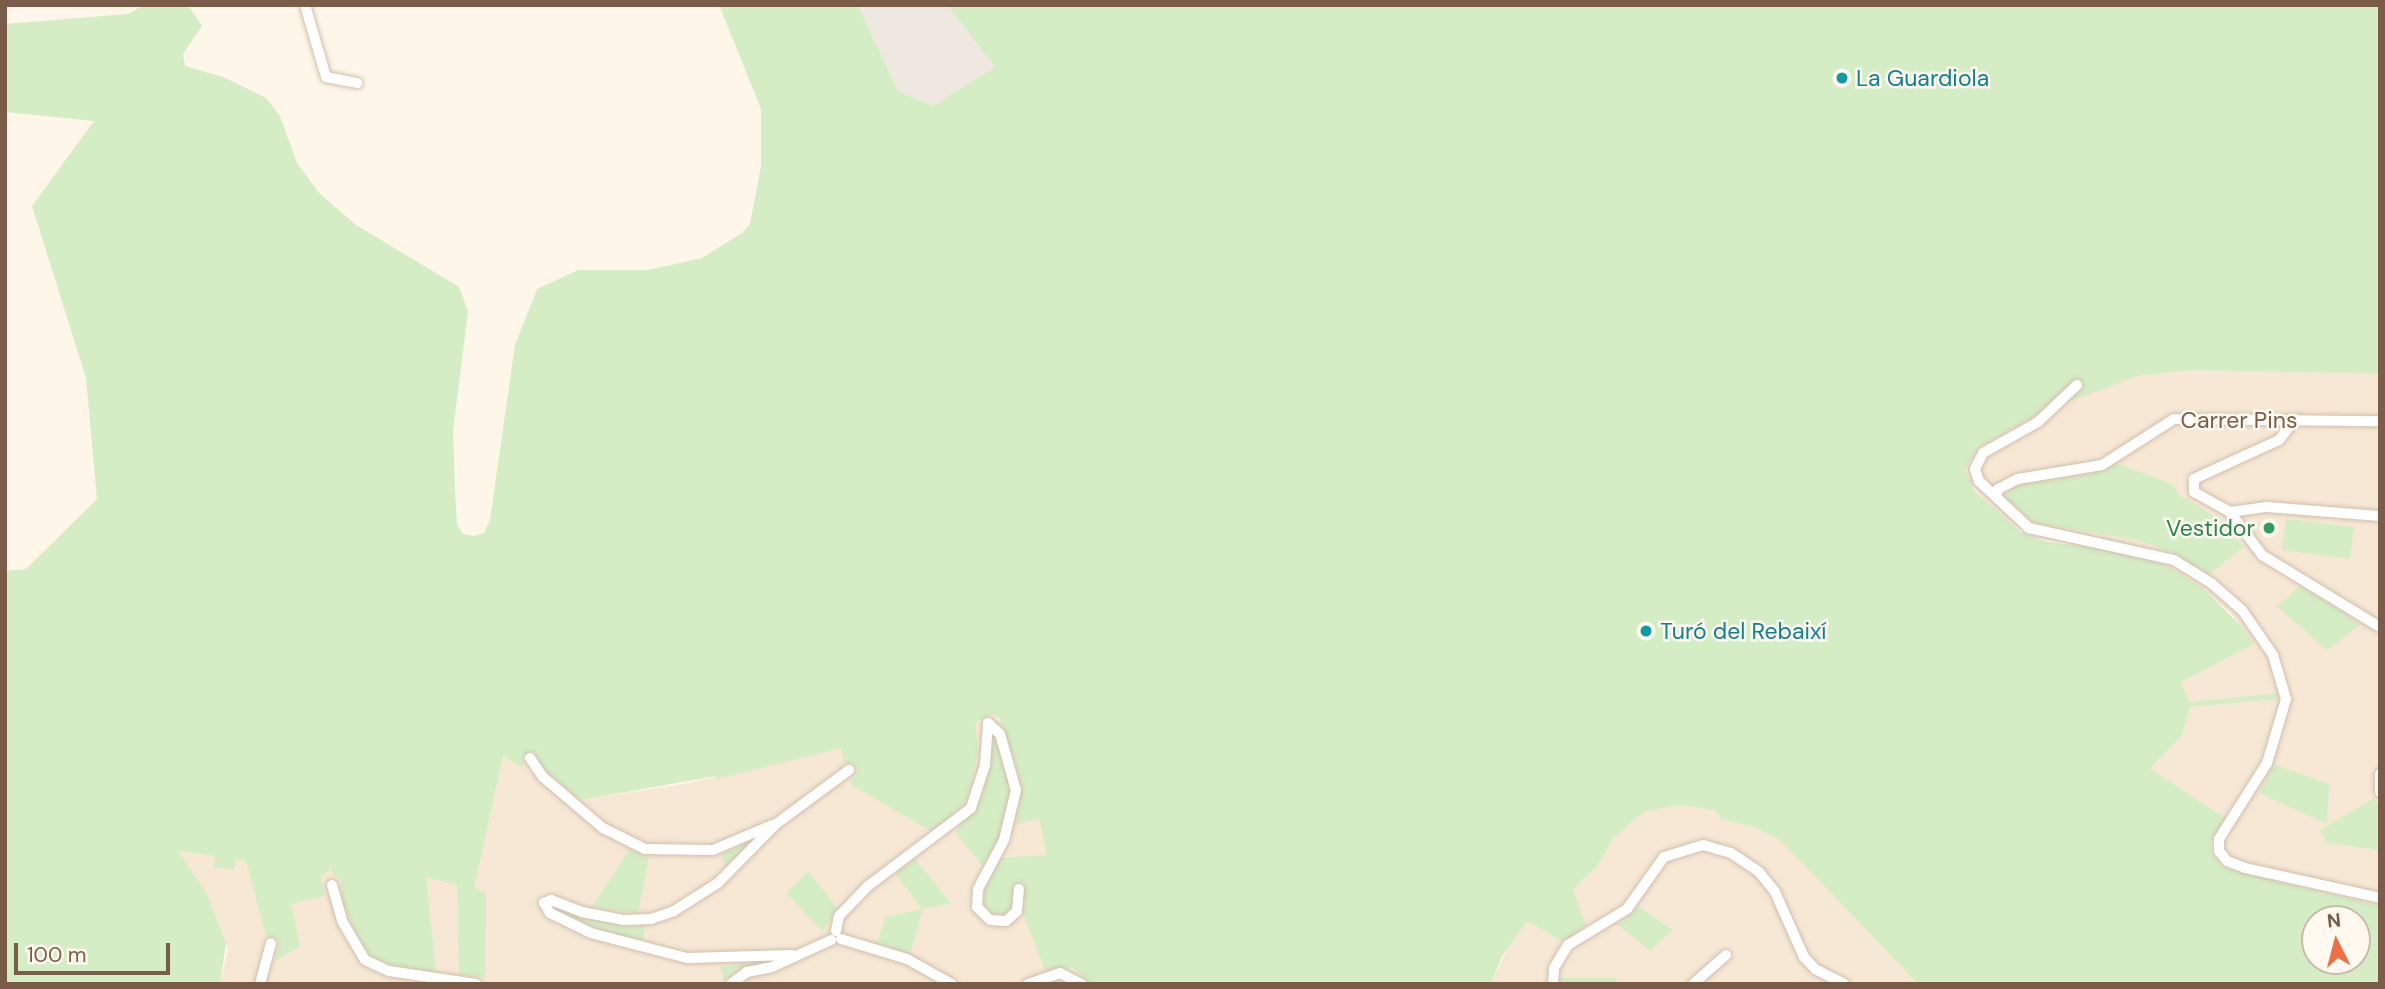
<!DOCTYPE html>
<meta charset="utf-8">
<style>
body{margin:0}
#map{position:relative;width:2385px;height:989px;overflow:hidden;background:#fef6e8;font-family:"DM Sans",sans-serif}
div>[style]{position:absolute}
.residential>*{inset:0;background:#f6e8d5}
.industrial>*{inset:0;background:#eee8e1}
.green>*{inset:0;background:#d4edc4}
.roads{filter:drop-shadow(0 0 2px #d2beac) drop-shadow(0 0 2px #d2beac)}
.minor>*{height:10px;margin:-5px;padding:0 5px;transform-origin:5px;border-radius:5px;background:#fff}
.dots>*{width:19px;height:19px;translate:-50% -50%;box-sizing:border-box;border:4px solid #fff9f0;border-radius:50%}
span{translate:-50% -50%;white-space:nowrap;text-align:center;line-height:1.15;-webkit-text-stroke:5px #fff9f0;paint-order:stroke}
.culture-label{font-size:23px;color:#0d838f}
.left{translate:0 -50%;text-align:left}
.street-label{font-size:23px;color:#7b5c49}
.leisure-label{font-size:23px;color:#27864d}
.right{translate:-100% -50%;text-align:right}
.frame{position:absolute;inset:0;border:7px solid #7b5c49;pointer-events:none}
.north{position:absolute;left:2301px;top:905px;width:70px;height:70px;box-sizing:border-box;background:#fff9f0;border:2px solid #cabaad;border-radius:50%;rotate:354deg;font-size:19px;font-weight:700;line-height:28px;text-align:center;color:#7b5c49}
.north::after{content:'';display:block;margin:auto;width:24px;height:32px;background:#f06e45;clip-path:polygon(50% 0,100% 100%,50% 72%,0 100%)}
.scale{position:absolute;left:14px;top:943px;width:156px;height:32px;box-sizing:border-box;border:4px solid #7b5c49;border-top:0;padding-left:9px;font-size:21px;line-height:24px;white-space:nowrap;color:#7b5c49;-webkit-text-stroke:5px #fff9f0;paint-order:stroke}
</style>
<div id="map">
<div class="residential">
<i style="clip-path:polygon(2193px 370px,2380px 374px,2380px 906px,2223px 867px,2212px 854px,2218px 827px,2150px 769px,2182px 735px,2190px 707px,2277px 693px,2189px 702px,2180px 682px,2242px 627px,2230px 612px,2204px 589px,2153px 561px,2030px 536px,1994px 510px,1966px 480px,1966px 462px,1977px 448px,2051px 406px,2137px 376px)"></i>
<i style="clip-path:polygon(993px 714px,1059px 786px,1049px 855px,1028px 918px,1045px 969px,1074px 968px,1090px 984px,220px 984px,228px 950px,207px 894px,177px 851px,269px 863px,331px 862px,487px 829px,503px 756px,522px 768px,528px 751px,536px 754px,540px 765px,581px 800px,689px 783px,813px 752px,979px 722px)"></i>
<i style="clip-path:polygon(1679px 805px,1715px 810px,1721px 819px,1755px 827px,1781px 841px,1918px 984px,1491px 984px,1511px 941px,1525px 924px,1584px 880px,1618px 831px,1644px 812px)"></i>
</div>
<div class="industrial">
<i style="clip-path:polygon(858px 5px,947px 5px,995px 67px,933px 106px,898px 91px)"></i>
</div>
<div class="green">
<i style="clip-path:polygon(evenodd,144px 5px,188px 5px,202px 26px,183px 54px,185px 66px,223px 77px,266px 98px,280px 116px,297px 163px,319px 193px,356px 225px,459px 287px,468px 311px,453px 431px,455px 490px,457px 524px,463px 534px,474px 536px,484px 533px,490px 520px,515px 345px,537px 289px,578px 270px,648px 270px,702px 258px,742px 233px,750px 224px,761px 166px,761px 109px,719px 5px,858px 5px,898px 91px,933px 106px,995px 67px,947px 5px,2380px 5px,2380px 374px,2193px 370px,2137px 376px,2037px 414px,1977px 448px,1965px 469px,1974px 491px,2021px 532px,2047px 542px,2102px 548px,2166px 565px,2204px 589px,2242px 627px,2254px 644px,2181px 682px,2189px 702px,2277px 693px,2278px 699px,2190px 707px,2182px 735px,2150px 769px,2225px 818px,2211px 844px,2212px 854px,2223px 867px,2380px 906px,2380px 984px,1918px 984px,1781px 841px,1755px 827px,1721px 819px,1715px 810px,1679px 805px,1644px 812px,1613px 838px,1597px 866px,1573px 890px,1586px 925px,1564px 943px,1530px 922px,1525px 924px,1502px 956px,1491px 984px,1090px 984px,1074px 968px,1045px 970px,1022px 911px,1024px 883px,1014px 885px,1013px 904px,1006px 914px,992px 914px,983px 904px,984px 889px,1001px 858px,1047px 855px,1039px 818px,1015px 825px,1020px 802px,1019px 773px,999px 718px,993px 714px,975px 723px,978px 751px,967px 800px,934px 833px,850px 784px,858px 769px,852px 763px,844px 764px,841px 748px,717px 779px,716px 776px,581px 800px,542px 769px,534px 752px,524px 755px,523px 768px,503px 756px,474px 888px,486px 892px,485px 977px,459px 975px,457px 885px,426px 877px,436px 972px,382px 963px,364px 950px,342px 902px,341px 880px,332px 873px,330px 862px,330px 870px,321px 877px,325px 896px,291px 904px,300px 946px,275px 961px,279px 940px,266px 936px,246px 861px,235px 859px,234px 870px,214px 867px,215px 856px,178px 851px,207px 894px,226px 943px,220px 984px,5px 984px,5px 571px,26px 569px,97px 499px,86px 378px,32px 206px,94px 121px,5px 112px,5px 24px,128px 14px,144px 5px,2315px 919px,2357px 919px,2357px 961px,2315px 961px,2315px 919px)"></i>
<i style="clip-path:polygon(2116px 463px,2174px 485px,2178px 494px,2211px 514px,2244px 547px,2209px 574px,2171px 552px,2138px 540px,2035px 523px,2006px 499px,2007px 492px,2017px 485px,2091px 474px)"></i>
<i style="clip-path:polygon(2286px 519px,2354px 527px,2350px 559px,2282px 550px)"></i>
<i style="clip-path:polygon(2300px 586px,2361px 624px,2327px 650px,2277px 607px)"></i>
<i style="clip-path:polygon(994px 737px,1005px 760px,1010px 797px,999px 837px,984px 867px,955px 832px,982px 798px)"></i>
<i style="clip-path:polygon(2273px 764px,2329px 784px,2327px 824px,2259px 793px)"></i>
<i style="clip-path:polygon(2374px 798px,2380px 806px,2380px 850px,2327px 843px,2320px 830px)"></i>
<i style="clip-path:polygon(756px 838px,756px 839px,726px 867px,721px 855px)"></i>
<i style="clip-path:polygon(629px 850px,649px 857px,638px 913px,592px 907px)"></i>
<i style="clip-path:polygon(915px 859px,951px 903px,923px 909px,910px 954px,877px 944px,886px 917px,922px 909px,895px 873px)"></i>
<i style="clip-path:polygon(808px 871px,837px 908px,823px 931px,786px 893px)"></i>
<i style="clip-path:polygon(1639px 907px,1673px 930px,1650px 951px,1617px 924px)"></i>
<i style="clip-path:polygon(553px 908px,611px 923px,646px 925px,642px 942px,598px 930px)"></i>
<i style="clip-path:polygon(766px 961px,738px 969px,724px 981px,720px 967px)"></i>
<i style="clip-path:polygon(1560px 978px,1617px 978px,1617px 984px,1559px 984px)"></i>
</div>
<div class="roads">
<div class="minor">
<i style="left:305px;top:5px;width:75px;rotate:73.7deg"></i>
<i style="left:326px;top:77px;width:32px;rotate:11deg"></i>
<i style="left:2077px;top:385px;width:54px;rotate:136.5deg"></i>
<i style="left:2038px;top:422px;width:63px;rotate:150.6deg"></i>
<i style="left:1983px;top:453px;width:18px;rotate:117deg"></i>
<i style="left:1975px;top:469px;width:13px;rotate:72deg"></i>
<i style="left:1979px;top:481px;width:69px;rotate:43.2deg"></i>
<i style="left:2029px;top:528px;width:148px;rotate:12.4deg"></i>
<i style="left:2174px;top:560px;width:44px;rotate:31.9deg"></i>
<i style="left:2211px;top:583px;width:41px;rotate:41.1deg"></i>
<i style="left:2242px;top:610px;width:55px;rotate:55.4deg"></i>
<i style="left:2273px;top:655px;width:46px;rotate:73.5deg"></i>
<i style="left:2286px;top:699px;width:67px;rotate:106.5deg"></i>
<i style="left:2267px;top:763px;width:90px;rotate:122.3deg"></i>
<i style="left:2219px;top:839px;width:12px;rotate:90deg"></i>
<i style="left:2219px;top:851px;width:13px;rotate:51deg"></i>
<i style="left:2227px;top:861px;width:19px;rotate:21deg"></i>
<i style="left:2245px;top:868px;width:138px;rotate:12.5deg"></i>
<i style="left:2295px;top:419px;width:26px;rotate:127deg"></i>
<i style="left:2279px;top:440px;width:94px;rotate:155.4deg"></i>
<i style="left:2194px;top:479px;width:13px;rotate:90deg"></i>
<i style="left:2194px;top:492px;width:41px;rotate:29.1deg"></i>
<i style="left:2230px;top:512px;width:37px;rotate:-8deg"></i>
<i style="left:2267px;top:507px;width:113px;rotate:4.6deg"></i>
<i style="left:1996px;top:497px;width:8px;rotate:-76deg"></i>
<i style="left:1998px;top:489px;width:22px;rotate:-27deg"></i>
<i style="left:2018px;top:479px;width:85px;rotate:-9.5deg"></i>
<i style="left:2102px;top:465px;width:85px;rotate:-32.6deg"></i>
<i style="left:2174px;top:419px;width:206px;rotate:0.6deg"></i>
<i style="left:2230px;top:512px;width:54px;rotate:53.3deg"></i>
<i style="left:2262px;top:555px;width:138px;rotate:31.4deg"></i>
<i style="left:530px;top:758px;width:23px;rotate:56deg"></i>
<i style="left:543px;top:777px;width:79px;rotate:40.4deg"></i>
<i style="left:603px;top:828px;width:47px;rotate:26.6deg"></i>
<i style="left:645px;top:849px;width:68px;rotate:0.8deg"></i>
<i style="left:713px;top:850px;width:64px;rotate:-23deg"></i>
<i style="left:2380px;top:774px;width:18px;rotate:90deg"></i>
<i style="left:332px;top:885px;width:37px;rotate:74deg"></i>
<i style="left:342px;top:921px;width:45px;rotate:59.5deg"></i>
<i style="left:365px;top:960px;width:26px;rotate:25deg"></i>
<i style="left:389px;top:971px;width:88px;rotate:8.5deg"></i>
<i style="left:836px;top:931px;width:15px;rotate:-79deg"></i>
<i style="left:839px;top:916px;width:42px;rotate:-46deg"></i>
<i style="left:868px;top:886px;width:129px;rotate:-37.1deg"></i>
<i style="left:971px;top:808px;width:45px;rotate:-72deg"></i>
<i style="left:985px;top:765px;width:42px;rotate:-85.9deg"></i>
<i style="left:988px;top:723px;width:16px;rotate:43deg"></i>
<i style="left:1000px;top:734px;width:58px;rotate:74.1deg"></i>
<i style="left:1016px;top:790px;width:51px;rotate:103.5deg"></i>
<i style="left:1004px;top:840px;width:55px;rotate:118deg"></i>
<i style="left:978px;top:889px;width:18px;rotate:93deg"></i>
<i style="left:977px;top:907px;width:18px;rotate:45deg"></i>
<i style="left:990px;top:920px;width:16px;rotate:4deg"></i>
<i style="left:1006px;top:921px;width:15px;rotate:-42deg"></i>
<i style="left:1017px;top:911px;width:22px;rotate:-85deg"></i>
<i style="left:841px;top:939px;width:69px;rotate:16.9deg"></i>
<i style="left:907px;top:959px;width:51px;rotate:29.1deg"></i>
<i style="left:792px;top:955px;width:105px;rotate:178.4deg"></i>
<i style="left:687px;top:958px;width:99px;rotate:-165.4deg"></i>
<i style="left:591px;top:933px;width:46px;rotate:-154deg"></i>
<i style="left:550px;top:913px;width:12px;rotate:-121deg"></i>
<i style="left:544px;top:903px;width:8px;rotate:-23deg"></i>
<i style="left:551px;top:900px;width:33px;rotate:21deg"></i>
<i style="left:582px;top:912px;width:43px;rotate:10.8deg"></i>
<i style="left:624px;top:920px;width:27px;rotate:-2deg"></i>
<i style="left:651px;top:919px;width:24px;rotate:-19deg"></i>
<i style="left:674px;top:911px;width:52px;rotate:-32.5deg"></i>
<i style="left:718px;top:883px;width:83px;rotate:-45.5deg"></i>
<i style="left:776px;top:824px;width:91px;rotate:-36.5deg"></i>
<i style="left:260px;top:984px;width:42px;rotate:-75deg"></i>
<i style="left:731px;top:984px;width:20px;rotate:-37deg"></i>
<i style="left:747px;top:972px;width:25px;rotate:-11deg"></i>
<i style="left:772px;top:967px;width:65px;rotate:-24.6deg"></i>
<i style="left:1028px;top:984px;width:34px;rotate:-19deg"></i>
<i style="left:1060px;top:973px;width:25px;rotate:27deg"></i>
<i style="left:1553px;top:984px;width:16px;rotate:-86deg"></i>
<i style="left:1554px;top:968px;width:27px;rotate:-59deg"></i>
<i style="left:1568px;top:945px;width:69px;rotate:-31.4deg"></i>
<i style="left:1627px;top:909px;width:64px;rotate:-54.6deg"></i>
<i style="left:1664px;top:857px;width:41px;rotate:-17.1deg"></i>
<i style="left:1703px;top:845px;width:29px;rotate:16deg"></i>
<i style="left:1731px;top:853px;width:34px;rotate:34deg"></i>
<i style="left:1759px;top:872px;width:26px;rotate:51deg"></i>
<i style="left:1775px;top:892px;width:71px;rotate:66deg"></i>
<i style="left:1804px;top:957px;width:16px;rotate:47deg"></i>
<i style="left:1815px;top:969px;width:33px;rotate:27deg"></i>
<i style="left:1693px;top:984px;width:44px;rotate:-41.3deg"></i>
</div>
</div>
<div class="dots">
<i style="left:1842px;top:78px;background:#0f9aa8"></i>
<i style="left:2269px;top:528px;background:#2e9e5b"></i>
<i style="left:1646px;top:631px;background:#0f9aa8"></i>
</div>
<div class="culture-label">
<span class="left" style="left:1856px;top:78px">La Guardiola</span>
<span class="left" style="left:1660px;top:631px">Turó del Rebaixí</span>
</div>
<div class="street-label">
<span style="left:2239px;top:420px">Carrer Pins</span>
</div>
<div class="leisure-label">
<span class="right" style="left:2255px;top:528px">Vestidor</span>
</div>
<div class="frame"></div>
<div class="north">N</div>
<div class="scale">100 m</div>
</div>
